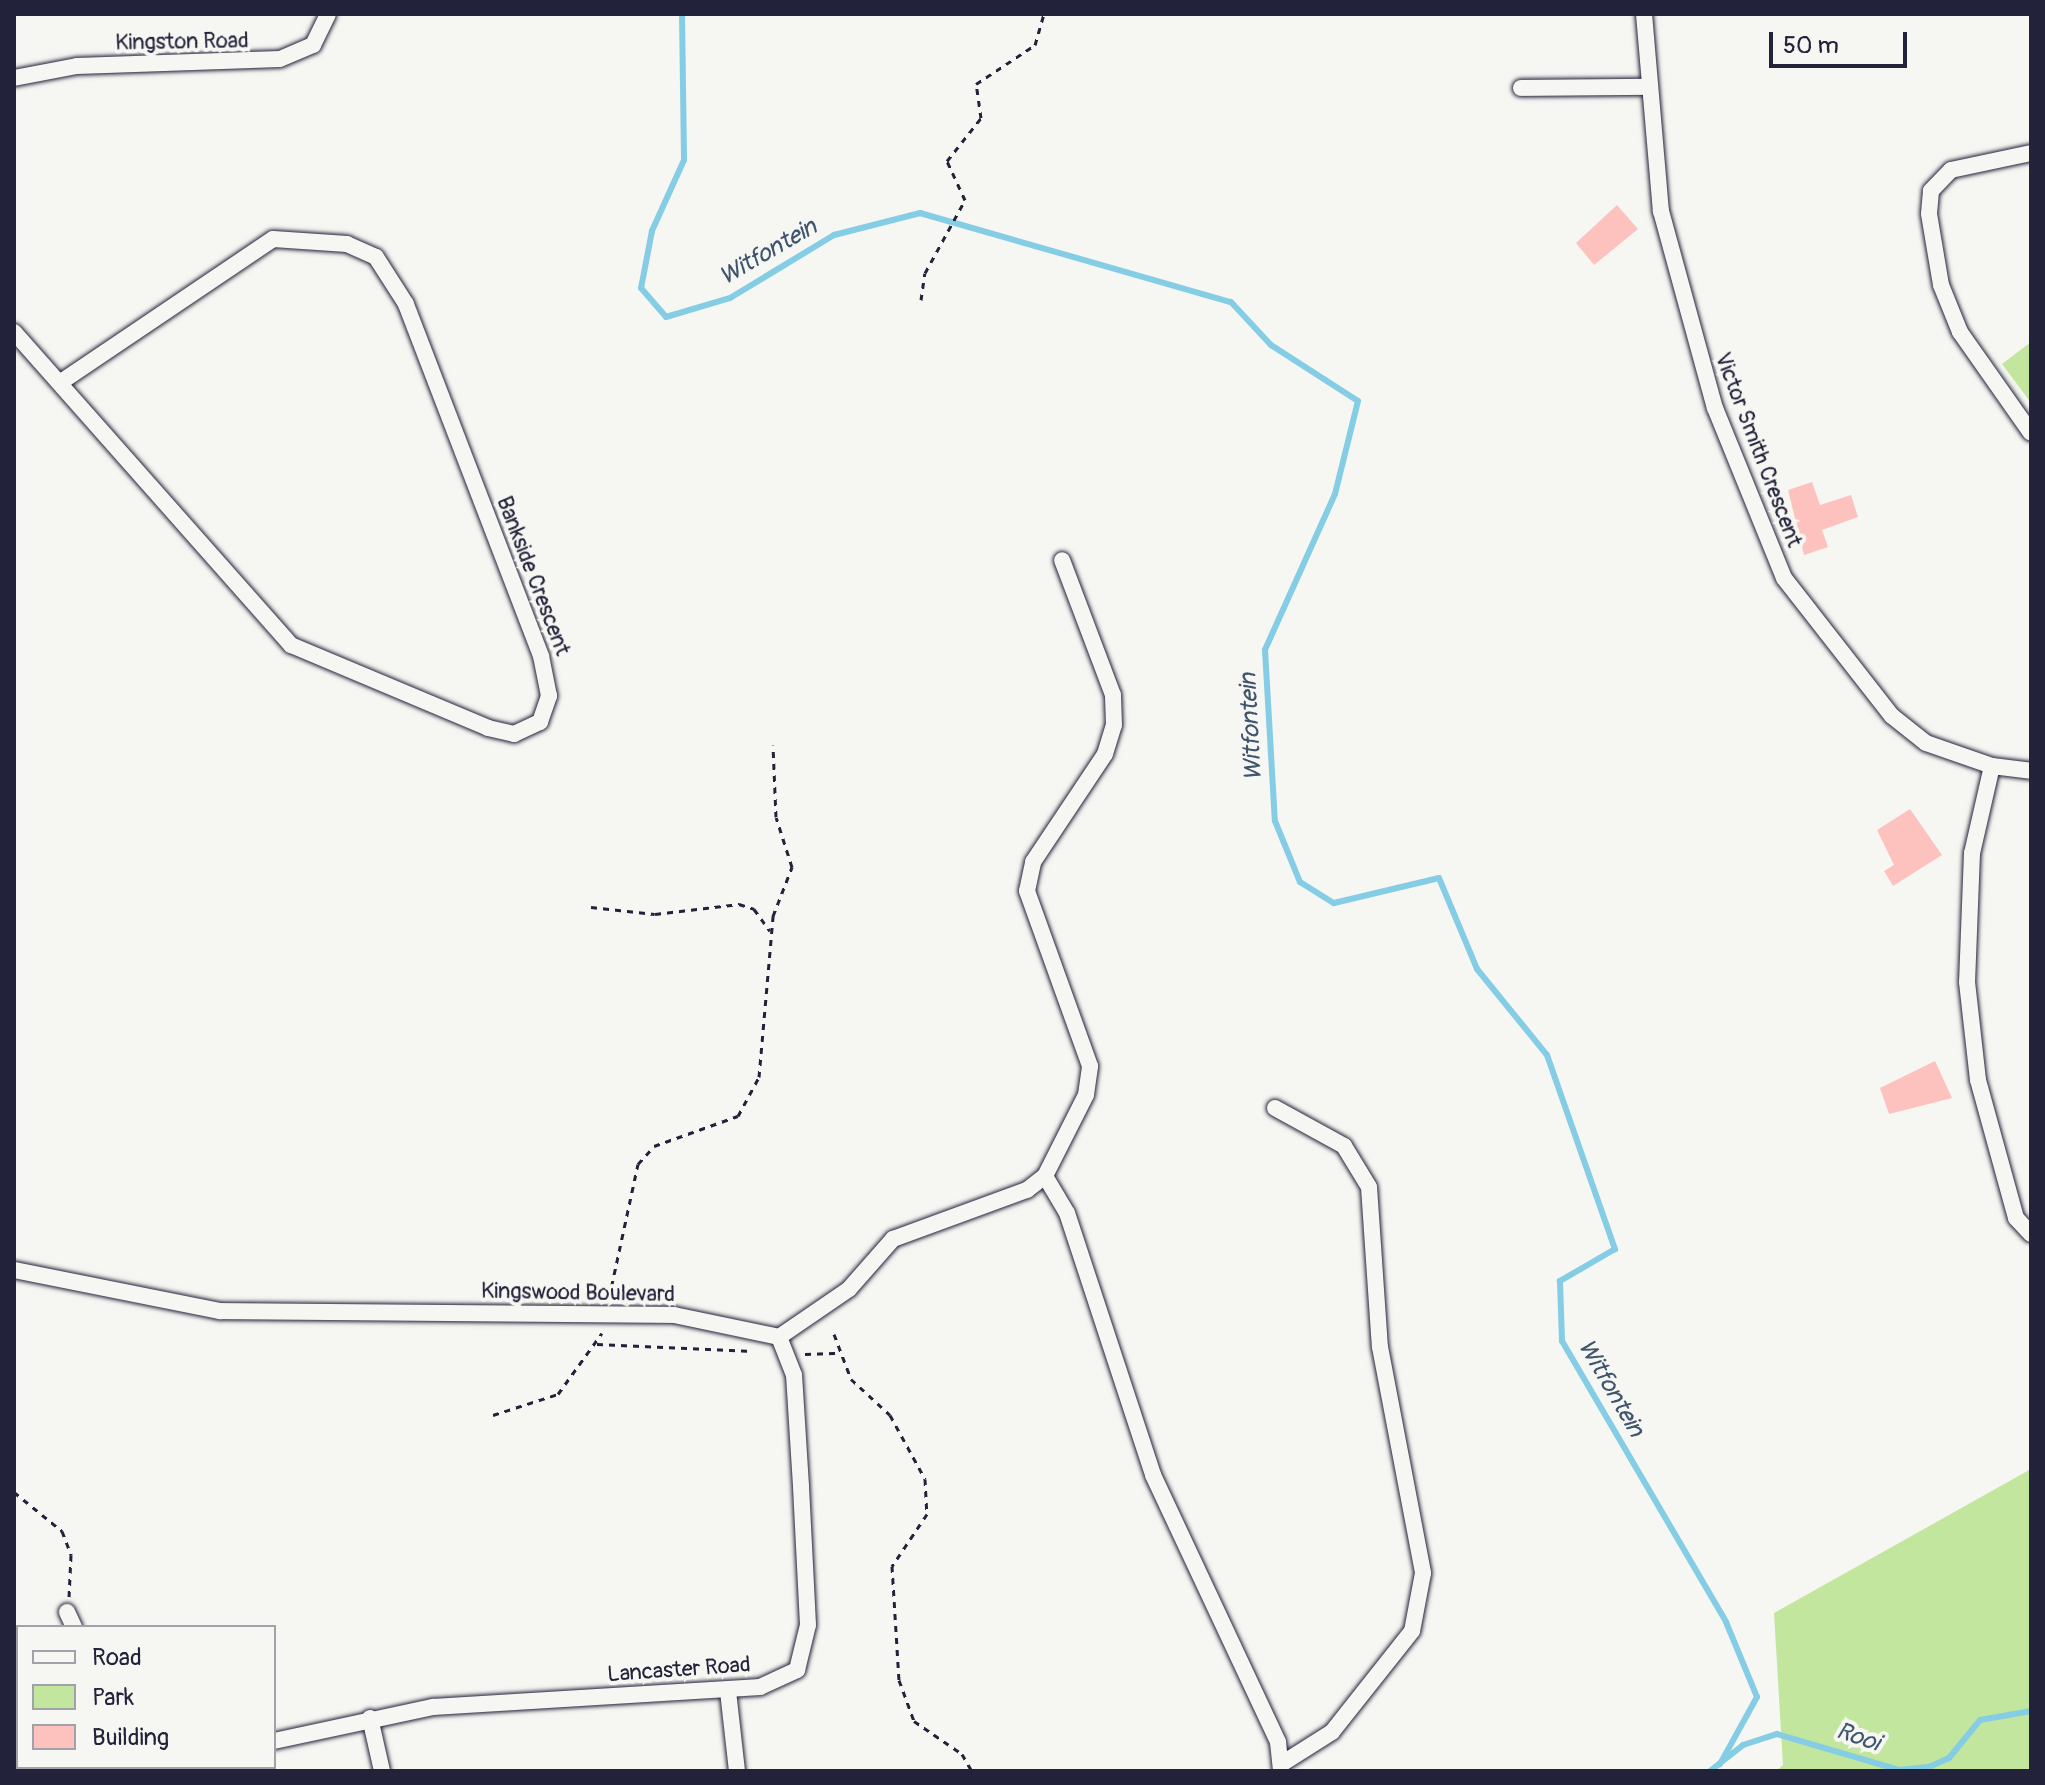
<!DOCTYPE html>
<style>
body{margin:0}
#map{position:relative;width:2045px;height:1785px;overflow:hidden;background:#f6f6f2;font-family:Pangolin,sans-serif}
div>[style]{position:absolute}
.green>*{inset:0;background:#c3e69f}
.stream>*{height:6px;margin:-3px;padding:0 3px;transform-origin:3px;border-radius:3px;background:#84cde4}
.building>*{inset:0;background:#fec2be}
.path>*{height:3px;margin-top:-1.5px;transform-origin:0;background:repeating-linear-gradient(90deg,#22223b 0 6px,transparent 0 12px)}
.roads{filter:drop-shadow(0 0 2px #22223b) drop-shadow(0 0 2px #22223b)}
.street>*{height:16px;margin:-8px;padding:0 8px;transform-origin:8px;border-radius:8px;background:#f6f6f2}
span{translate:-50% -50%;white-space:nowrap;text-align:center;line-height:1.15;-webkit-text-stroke:8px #f6f6f2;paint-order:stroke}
.street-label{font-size:22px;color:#22223b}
.water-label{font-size:24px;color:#3f556e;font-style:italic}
.frame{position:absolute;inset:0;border:16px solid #22223b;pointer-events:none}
.legend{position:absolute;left:16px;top:1625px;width:260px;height:144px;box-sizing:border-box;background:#f6f6f2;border:2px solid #a1a1a9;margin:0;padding:10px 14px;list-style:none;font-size:24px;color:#22223b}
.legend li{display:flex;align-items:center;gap:16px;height:40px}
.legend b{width:40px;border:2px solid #a1a1a9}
.scale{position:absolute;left:1769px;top:32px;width:138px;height:36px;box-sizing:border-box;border:4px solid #22223b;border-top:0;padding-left:10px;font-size:24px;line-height:28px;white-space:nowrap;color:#22223b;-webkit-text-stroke:6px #f6f6f2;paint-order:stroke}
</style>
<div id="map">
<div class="green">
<i style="clip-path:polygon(2031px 342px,2031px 403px,2002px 364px)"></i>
<i style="clip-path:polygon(2031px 1469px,2031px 1771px,1776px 1771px,1783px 1765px,1774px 1613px)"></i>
</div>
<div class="stream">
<i style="left:682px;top:14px;width:146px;rotate:89.2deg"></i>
<i style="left:684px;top:160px;width:78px;rotate:114.3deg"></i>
<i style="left:652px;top:231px;width:58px;rotate:100.9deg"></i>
<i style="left:641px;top:288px;width:38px;rotate:49deg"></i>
<i style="left:666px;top:317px;width:67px;rotate:-16.5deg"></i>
<i style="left:730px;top:298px;width:122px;rotate:-31.2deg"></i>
<i style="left:834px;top:235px;width:89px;rotate:-14.3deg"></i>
<i style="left:920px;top:213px;width:323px;rotate:16deg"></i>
<i style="left:1231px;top:302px;width:59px;rotate:47.1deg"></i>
<i style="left:1271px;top:345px;width:103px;rotate:32.8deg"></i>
<i style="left:1358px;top:401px;width:96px;rotate:103.9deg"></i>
<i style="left:1335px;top:494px;width:171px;rotate:114.2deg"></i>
<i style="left:1265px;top:650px;width:171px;rotate:86.7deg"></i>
<i style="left:1275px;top:821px;width:66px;rotate:67.7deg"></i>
<i style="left:1300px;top:882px;width:40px;rotate:32deg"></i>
<i style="left:1334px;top:903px;width:108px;rotate:-13.4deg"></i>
<i style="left:1439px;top:878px;width:99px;rotate:67.3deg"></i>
<i style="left:1477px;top:969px;width:111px;rotate:50.9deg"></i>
<i style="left:1547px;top:1055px;width:206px;rotate:70.7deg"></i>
<i style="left:1615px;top:1249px;width:64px;rotate:149.8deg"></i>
<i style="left:1560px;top:1281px;width:60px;rotate:88.1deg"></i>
<i style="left:1562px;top:1341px;width:325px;rotate:59.7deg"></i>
<i style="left:1726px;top:1622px;width:81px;rotate:67.5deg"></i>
<i style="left:1757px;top:1697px;width:77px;rotate:118.9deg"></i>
<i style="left:1710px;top:1771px;width:42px;rotate:-38.2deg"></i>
<i style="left:1743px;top:1745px;width:36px;rotate:-18deg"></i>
<i style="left:1777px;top:1734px;width:127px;rotate:16.4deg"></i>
<i style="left:1899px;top:1770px;width:30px;rotate:-6deg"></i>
<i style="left:1929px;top:1767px;width:22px;rotate:-24deg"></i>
<i style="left:1949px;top:1758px;width:49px;rotate:-50.8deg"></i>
<i style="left:1980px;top:1720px;width:52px;rotate:-10deg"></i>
</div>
<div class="building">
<i style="clip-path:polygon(1617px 205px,1638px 229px,1594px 265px,1576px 243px)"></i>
<i style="clip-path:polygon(1812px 482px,1820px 505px,1851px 495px,1858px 517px,1822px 530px,1828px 547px,1804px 555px,1788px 490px)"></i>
<i style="clip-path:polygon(1910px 809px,1942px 855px,1893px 886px,1884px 871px,1894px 865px,1877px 830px)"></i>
<i style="clip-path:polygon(1935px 1061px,1952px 1098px,1889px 1114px,1880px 1088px)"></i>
</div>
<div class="path">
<i style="left:921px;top:300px;width:27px;rotate:-82deg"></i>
<i style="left:925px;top:273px;width:83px;rotate:-61.3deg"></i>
<i style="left:965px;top:200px;width:43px;rotate:-114.8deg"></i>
<i style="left:947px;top:161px;width:55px;rotate:-51.7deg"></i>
<i style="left:981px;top:118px;width:34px;rotate:-98deg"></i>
<i style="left:976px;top:84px;width:71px;rotate:-33.5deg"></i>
<i style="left:1035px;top:45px;width:32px;rotate:-74deg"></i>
<i style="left:591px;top:907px;width:64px;rotate:6.2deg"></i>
<i style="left:655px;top:914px;width:85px;rotate:-6.8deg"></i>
<i style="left:739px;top:904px;width:16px;rotate:18deg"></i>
<i style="left:754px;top:909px;width:27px;rotate:54deg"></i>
<i style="left:609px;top:1298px;width:137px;rotate:-77.8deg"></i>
<i style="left:638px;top:1164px;width:24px;rotate:-48deg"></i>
<i style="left:654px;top:1146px;width:89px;rotate:-19.7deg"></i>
<i style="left:738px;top:1116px;width:44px;rotate:-61.7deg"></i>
<i style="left:759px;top:1077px;width:162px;rotate:-85deg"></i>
<i style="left:773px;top:916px;width:53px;rotate:-68.8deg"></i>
<i style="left:792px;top:867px;width:52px;rotate:-107.7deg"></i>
<i style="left:776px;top:817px;width:72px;rotate:-92.4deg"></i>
<i style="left:834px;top:1334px;width:48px;rotate:69.3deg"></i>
<i style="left:851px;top:1379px;width:53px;rotate:42.7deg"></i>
<i style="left:890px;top:1415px;width:73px;rotate:61.3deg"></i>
<i style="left:925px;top:1479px;width:35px;rotate:87deg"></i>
<i style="left:927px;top:1514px;width:63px;rotate:123.9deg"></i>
<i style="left:892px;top:1566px;width:114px;rotate:86.5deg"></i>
<i style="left:899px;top:1680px;width:44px;rotate:69.9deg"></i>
<i style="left:914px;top:1721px;width:58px;rotate:34.5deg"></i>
<i style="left:962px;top:1754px;width:20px;rotate:60deg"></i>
<i style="left:597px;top:1344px;width:156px;rotate:2.6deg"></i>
<i style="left:805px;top:1354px;width:36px;rotate:-2deg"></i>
<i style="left:493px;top:1415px;width:68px;rotate:-17.9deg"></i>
<i style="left:558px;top:1394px;width:75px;rotate:-54.2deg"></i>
<i style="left:14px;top:1492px;width:62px;rotate:39.1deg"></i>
<i style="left:62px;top:1531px;width:26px;rotate:69deg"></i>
<i style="left:71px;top:1555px;width:42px;rotate:92.7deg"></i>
</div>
<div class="roads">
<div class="street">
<i style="left:1644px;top:14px;width:198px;rotate:85.1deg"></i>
<i style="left:1661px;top:211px;width:204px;rotate:74.7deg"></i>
<i style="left:1715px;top:408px;width:183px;rotate:67.9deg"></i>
<i style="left:1784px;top:578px;width:175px;rotate:52deg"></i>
<i style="left:1892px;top:716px;width:43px;rotate:38.5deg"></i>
<i style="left:1926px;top:743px;width:70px;rotate:19.2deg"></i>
<i style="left:1992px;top:766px;width:39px;rotate:7deg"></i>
<i style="left:14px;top:78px;width:64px;rotate:-10.8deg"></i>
<i style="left:77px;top:66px;width:203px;rotate:-2deg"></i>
<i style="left:280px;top:59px;width:36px;rotate:-23deg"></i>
<i style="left:313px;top:45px;width:34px;rotate:-64deg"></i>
<i style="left:1521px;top:88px;width:126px;rotate:-0.5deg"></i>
<i style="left:2031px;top:153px;width:82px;rotate:168deg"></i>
<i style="left:1951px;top:170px;width:29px;rotate:134deg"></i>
<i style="left:1931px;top:191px;width:23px;rotate:95deg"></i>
<i style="left:1929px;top:214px;width:72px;rotate:80.4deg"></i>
<i style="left:1941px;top:285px;width:51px;rotate:68deg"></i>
<i style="left:1960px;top:332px;width:123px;rotate:54.9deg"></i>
<i style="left:14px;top:332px;width:418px;rotate:48.5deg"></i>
<i style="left:291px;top:645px;width:214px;rotate:22.8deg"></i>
<i style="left:488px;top:728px;width:27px;rotate:13deg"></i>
<i style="left:514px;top:734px;width:29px;rotate:-25deg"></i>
<i style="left:540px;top:722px;width:28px;rotate:-71deg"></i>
<i style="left:549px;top:696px;width:41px;rotate:-101.3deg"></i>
<i style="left:541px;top:656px;width:377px;rotate:-111deg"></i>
<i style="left:406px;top:304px;width:56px;rotate:-122.6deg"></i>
<i style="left:376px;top:257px;width:32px;rotate:-156deg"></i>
<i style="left:347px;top:244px;width:74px;rotate:-176.1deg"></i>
<i style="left:273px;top:239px;width:256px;rotate:146deg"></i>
<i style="left:1992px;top:766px;width:89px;rotate:102.9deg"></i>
<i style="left:1972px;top:853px;width:129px;rotate:92.2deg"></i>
<i style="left:1967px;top:982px;width:99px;rotate:83.6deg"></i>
<i style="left:1978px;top:1080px;width:143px;rotate:74.6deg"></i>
<i style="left:2016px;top:1218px;width:22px;rotate:47deg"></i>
<i style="left:1275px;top:1108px;width:79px;rotate:28.8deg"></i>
<i style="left:1344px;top:1146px;width:48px;rotate:58.6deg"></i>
<i style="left:1369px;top:1187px;width:160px;rotate:86.1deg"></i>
<i style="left:1380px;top:1347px;width:230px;rotate:79.2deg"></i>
<i style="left:1423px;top:1573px;width:59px;rotate:100.7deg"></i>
<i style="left:1412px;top:1631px;width:129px;rotate:128.4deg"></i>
<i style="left:1332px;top:1732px;width:58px;rotate:147.7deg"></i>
<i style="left:1045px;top:1176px;width:43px;rotate:59.3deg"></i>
<i style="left:1067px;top:1213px;width:276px;rotate:71.8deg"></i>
<i style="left:1153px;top:1475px;width:295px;rotate:64.9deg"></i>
<i style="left:1278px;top:1742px;width:27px;rotate:84deg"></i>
<i style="left:14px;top:1270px;width:210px;rotate:11.3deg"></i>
<i style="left:220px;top:1311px;width:454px;rotate:0.5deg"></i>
<i style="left:674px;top:1315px;width:107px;rotate:11.8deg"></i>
<i style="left:779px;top:1337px;width:85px;rotate:-34.4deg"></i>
<i style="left:849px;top:1289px;width:67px;rotate:-48.7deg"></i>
<i style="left:893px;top:1239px;width:143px;rotate:-20.1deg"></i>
<i style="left:1027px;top:1190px;width:23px;rotate:-38deg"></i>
<i style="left:1045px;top:1176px;width:91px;rotate:-63.2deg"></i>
<i style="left:1086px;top:1095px;width:29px;rotate:-82deg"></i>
<i style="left:1090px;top:1066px;width:186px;rotate:-109.8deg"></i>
<i style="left:1027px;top:891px;width:30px;rotate:-78deg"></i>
<i style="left:1033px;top:862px;width:130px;rotate:-56.3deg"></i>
<i style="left:1105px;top:754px;width:30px;rotate:-73deg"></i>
<i style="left:1114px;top:725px;width:30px;rotate:-92deg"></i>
<i style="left:1113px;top:695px;width:144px;rotate:-110.7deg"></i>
<i style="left:67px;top:1612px;width:17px;rotate:65deg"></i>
<i style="left:728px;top:1691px;width:81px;rotate:83.6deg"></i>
<i style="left:370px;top:1718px;width:54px;rotate:77.2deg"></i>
<i style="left:274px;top:1741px;width:163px;rotate:-12.1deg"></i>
<i style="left:433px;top:1707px;width:328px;rotate:-3.5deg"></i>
<i style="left:760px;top:1687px;width:41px;rotate:-24.7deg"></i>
<i style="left:797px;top:1670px;width:46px;rotate:-76.3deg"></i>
<i style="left:808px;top:1625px;width:139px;rotate:-92.9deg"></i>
<i style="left:801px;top:1486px;width:111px;rotate:-93.6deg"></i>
<i style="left:794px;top:1375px;width:41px;rotate:-111.5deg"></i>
<i style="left:143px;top:1767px;width:4px;rotate:76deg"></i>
<i style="left:167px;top:1771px;width:15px;rotate:-16deg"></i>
</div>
</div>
<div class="street-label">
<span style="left:182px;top:42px;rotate:-1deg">Kingston Road</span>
<span style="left:1758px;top:450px;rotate:69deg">Victor Smith Crescent</span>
<span style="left:533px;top:576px;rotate:69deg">Bankside Crescent</span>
<span style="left:578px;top:1293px;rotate:1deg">Kingswood Boulevard</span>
<span style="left:679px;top:1670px;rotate:-4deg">Lancaster Road</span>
</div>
<div class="water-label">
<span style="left:768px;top:252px;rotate:-30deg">Witfontein</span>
<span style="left:1251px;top:727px;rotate:-93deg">Witfontein</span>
<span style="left:1611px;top:1388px;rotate:60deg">Witfontein</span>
<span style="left:1858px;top:1737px;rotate:19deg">Rooi</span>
</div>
<div class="frame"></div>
<ul class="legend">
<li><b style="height:10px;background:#f6f6f2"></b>Road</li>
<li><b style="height:22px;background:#c3e69f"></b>Park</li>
<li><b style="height:22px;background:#fec2be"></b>Building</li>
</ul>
<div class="scale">50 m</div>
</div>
